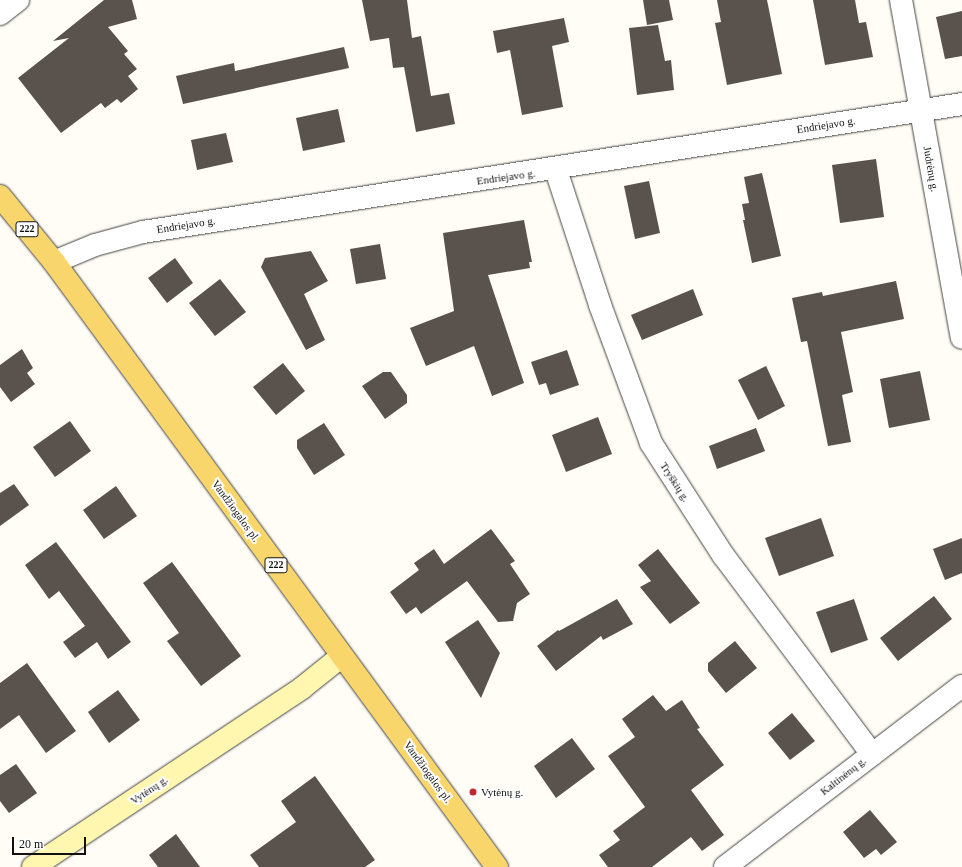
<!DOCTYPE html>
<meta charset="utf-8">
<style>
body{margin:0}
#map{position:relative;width:962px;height:867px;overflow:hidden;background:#fffdf5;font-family:"Times New Roman",serif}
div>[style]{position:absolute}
.building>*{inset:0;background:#5a524d}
.roads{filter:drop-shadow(0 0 1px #444) drop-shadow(0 0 1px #444)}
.minor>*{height:22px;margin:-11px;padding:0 11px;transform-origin:11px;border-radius:11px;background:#fff}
.secondary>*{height:22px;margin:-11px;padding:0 11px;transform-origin:11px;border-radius:11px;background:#fff6b0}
.primary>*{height:22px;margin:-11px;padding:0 11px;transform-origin:11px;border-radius:11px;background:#f9d66b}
.dots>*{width:11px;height:11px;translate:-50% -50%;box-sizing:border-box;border:2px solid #fff;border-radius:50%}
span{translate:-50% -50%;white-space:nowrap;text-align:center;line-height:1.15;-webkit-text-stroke:4px #fff;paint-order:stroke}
.shield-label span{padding:1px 3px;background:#fff;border:1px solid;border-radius:3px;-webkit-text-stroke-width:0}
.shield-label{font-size:10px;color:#111;font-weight:700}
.street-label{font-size:11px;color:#111}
.poi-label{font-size:11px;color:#111}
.left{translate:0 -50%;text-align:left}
.scale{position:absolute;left:12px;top:837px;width:74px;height:18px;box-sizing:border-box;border:2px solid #111;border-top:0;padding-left:5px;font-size:12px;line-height:14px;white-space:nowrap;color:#111;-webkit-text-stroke:3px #fff;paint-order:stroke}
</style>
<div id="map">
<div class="building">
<i style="clip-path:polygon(104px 0,132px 0,137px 19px,108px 27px,128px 51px,124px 54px,137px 69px,128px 76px,138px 89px,121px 103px,117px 99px,105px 108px,101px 103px,61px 133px,18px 78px,69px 38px,53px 41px)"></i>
<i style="clip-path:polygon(362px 0,407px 0,412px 38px,421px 36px,431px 96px,449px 93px,455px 124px,416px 132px,404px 67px,393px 68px,389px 38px,370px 41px)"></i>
<i style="clip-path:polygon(643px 0,669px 0,673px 20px,647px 25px)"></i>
<i style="clip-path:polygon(717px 0,767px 0,782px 74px,727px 85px,715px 23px,721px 22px)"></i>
<i style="clip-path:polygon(813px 0,855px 0,859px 23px,866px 22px,873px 57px,825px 65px)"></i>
<i style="clip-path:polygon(962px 11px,962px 56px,945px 59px,936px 17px)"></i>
<i style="clip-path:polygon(564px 18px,569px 42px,552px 46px,563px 107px,522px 115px,510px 50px,497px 53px,493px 31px)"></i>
<i style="clip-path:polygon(658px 25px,665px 61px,671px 60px,674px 90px,637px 95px,629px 28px)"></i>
<i style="clip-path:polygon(344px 47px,349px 68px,183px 104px,176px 76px,234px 63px,235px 71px)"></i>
<i style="clip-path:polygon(338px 109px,345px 142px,303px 151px,296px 118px)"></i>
<i style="clip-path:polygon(226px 133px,233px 162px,197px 170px,191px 140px)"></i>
<i style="clip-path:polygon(876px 159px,884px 217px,840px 223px,832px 165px)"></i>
<i style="clip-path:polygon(762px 173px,781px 256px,752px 263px,743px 220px,745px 220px,742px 204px,749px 203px,744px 177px)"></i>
<i style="clip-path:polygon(649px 181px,660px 233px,635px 239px,624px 186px)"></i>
<i style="clip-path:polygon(524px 220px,532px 262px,529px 262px,530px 268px,488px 275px,524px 383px,492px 396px,474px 346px,426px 366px,410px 328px,454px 311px,443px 233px)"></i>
<i style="clip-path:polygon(380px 244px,386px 279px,356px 284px,350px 249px)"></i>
<i style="clip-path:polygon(311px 251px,328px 281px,304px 294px,325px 340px,306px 350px,261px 267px,265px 258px)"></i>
<i style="clip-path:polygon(175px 258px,193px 283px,167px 303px,148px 278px)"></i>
<i style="clip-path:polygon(220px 279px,246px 312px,215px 336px,189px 303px)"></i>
<i style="clip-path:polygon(896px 281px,904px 319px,841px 332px,853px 392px,842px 395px,851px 442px,828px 446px,807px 341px,801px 342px,792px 298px,822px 292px,823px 296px)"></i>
<i style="clip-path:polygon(693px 289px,703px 315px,642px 340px,631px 315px)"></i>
<i style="clip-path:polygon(22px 349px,33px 368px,27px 373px,35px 384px,11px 402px,0 387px,0 365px)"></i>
<i style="clip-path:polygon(567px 350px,579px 385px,550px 395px,546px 383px,539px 385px,531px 362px)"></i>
<i style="clip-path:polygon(283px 363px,305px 391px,276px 415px,253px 387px)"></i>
<i style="clip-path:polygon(766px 366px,785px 406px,758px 420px,738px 380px)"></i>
<i style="clip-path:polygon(920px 371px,930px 420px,889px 428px,880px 379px)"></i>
<i style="clip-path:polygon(383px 372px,391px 372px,407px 395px,407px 403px,385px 419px,362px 386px)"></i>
<i style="clip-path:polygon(598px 417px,612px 454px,566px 472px,552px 435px)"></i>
<i style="clip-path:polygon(70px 421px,91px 451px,55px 477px,33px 447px)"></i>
<i style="clip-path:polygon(324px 423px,345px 455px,314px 475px,297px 448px,297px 440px)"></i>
<i style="clip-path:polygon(756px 428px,765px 451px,717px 469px,709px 446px)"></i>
<i style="clip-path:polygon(14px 484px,29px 505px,0 526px,0 493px)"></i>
<i style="clip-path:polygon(116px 486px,137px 516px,104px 539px,83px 510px)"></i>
<i style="clip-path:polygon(821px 518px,834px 556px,779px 576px,765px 538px)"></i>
<i style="clip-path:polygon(491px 529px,515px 561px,510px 564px,530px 594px,517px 603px,513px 621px,498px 622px,467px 581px,421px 614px,416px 607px,406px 614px,390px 592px,419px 570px,414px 563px,434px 549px,444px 564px)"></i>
<i style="clip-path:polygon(962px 538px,962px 573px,945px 580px,933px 549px)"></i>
<i style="clip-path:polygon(56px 542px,131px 642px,108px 659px,97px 642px,75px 658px,63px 642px,85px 626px,59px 591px,49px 599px,25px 565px)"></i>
<i style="clip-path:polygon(658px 549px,700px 603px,670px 624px,640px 587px,651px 581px,638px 565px)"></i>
<i style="clip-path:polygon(172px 562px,241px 656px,201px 686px,167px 641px,179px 633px,143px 583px)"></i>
<i style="clip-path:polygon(934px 596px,952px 619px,898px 661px,880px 638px)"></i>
<i style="clip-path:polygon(617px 599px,633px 624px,603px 640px,601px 636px,556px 671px,537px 646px,558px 630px,559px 631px)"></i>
<i style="clip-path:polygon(854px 599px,868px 640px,831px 653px,816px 612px)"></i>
<i style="clip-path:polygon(478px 620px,500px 653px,481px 698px,445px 642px)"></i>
<i style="clip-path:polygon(735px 641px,757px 668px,726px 693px,708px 671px,708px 663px)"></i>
<i style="clip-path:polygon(27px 663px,76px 731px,46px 753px,19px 715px,0 729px,0 683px)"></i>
<i style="clip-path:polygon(118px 690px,140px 720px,109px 743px,88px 712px)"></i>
<i style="clip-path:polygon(653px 695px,666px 711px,682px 700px,700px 728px,697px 729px,724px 765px,691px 790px,724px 835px,702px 851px,691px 837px,652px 867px,608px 867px,599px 855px,620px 840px,613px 831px,645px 807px,608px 756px,635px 737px,622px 719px)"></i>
<i style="clip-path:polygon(792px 713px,815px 741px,790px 760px,768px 733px)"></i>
<i style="clip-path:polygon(572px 738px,595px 769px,556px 798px,534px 766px)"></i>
<i style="clip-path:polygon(16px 764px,37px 793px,9px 813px,0 801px,0 775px)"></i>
<i style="clip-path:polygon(315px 776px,375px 860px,365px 867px,259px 867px,250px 855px,296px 822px,281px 801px)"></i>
<i style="clip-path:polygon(870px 810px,897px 842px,881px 855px,876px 849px,864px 858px,843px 832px)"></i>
<i style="clip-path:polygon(176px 834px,200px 867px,158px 867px,149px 855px)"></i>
</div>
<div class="roads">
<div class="minor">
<i style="left:901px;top:0;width:343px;rotate:79.8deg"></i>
<i style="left:0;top:14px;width:23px;rotate:-38deg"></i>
<i style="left:556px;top:170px;width:142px;rotate:71.9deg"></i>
<i style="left:600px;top:305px;width:147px;rotate:69.7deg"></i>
<i style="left:651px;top:443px;width:133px;rotate:57.3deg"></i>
<i style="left:723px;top:555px;width:249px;rotate:53.2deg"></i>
<i style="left:54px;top:262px;width:44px;rotate:-22.5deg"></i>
<i style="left:95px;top:245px;width:50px;rotate:-15.2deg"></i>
<i style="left:143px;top:232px;width:829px;rotate:-8.88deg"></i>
<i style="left:725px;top:867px;width:298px;rotate:-37.4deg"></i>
</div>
<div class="secondary">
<i style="left:33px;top:867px;width:323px;rotate:-33.6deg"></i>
<i style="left:302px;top:688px;width:51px;rotate:-38.7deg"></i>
</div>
<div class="primary">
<i style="left:0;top:196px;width:85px;rotate:50.7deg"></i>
<i style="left:54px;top:262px;width:750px;rotate:53.79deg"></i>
</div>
</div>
<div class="dots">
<i style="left:473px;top:792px;background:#c4262e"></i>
</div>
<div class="shield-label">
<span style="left:27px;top:229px">222</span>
<span style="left:276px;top:565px">222</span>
</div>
<div class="street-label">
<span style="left:826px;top:125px;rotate:-9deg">Endriejavo g.</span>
<span style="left:931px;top:169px;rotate:80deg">Judrėnų g.</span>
<span style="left:506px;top:177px;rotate:-8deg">Endriejavo g.</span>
<span style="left:186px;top:225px;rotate:-9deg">Endriejavo g.</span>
<span style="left:675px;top:482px;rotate:57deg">Tryškių g.</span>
<span style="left:236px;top:511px;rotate:54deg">Vandžiogalos pl.</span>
<span style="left:428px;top:772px;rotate:54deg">Vandžiogalos pl.</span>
<span style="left:843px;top:776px;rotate:-38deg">Kaltinėnų g.</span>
<span style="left:149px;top:790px;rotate:-34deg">Vytėnų g.</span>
</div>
<div class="poi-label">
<span class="left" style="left:481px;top:792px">Vytėnų g.</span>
</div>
<div class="scale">20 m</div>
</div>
